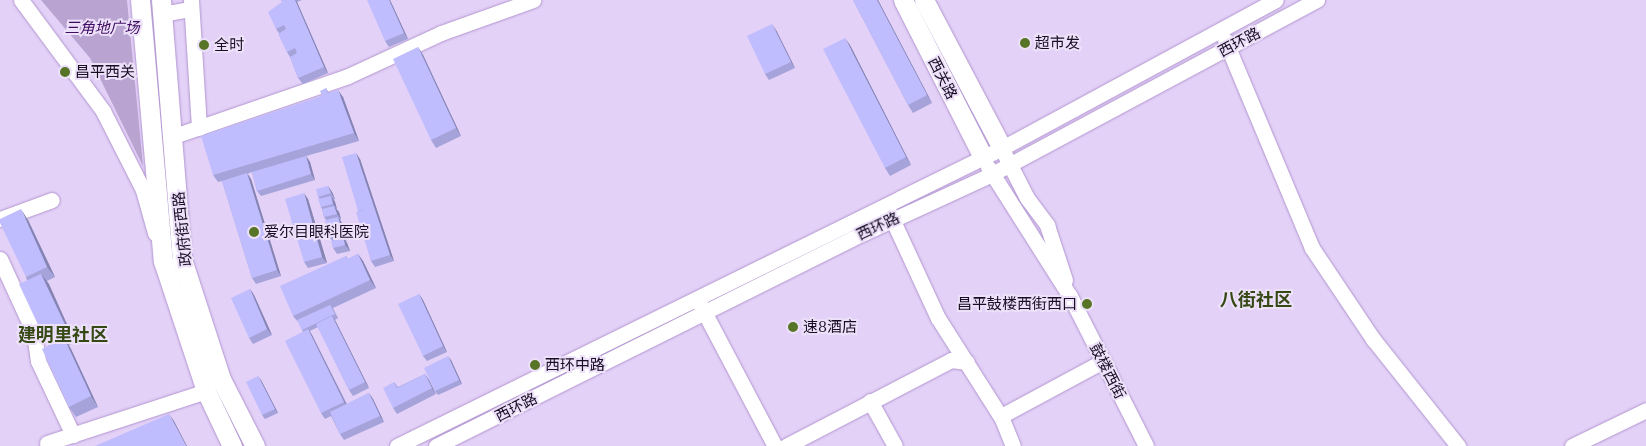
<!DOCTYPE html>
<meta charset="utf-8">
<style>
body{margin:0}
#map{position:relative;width:1646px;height:446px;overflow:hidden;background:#e3d1f7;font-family:"IBM Plex Serif","Noto Sans SC",serif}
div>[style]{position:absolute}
.green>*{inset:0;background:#b9a3d1}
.roads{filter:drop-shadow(0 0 1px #b295d0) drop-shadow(0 0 1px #b295d0)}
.minor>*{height:15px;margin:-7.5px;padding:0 7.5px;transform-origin:7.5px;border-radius:7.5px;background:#fff}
.major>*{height:19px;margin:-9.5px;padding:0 9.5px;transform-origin:9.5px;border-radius:9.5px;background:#fff}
.wall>*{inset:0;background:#a5a3da}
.shaded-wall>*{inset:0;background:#8684b2}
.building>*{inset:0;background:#c0bdfe}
.dots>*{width:14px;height:14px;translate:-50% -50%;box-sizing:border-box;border:2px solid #ede1fa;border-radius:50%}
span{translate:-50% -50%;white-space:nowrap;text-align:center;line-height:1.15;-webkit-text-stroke:4px #ede1fa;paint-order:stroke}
.park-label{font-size:15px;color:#3f0c61;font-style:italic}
.street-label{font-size:15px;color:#180d23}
.poi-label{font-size:15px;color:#180d23}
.left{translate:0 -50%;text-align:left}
.right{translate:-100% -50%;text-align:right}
.quarter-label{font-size:18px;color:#364814;font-weight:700}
</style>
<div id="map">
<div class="green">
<i style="clip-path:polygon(41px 0,127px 0,143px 166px,90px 58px)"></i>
</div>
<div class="roads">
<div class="minor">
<i style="left:21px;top:0;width:138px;rotate:53.5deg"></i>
<i style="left:103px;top:111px;width:89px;rotate:63.1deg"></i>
<i style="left:143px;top:190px;width:45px;rotate:74.4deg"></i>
<i style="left:191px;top:0;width:128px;rotate:86.4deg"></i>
<i style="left:162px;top:14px;width:29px;rotate:-10deg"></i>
<i style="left:1225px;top:40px;width:225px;rotate:67.3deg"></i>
<i style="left:1312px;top:248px;width:110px;rotate:56.2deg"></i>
<i style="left:1373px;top:339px;width:137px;rotate:51.5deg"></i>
<i style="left:174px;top:136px;width:184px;rotate:-19deg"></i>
<i style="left:348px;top:76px;width:102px;rotate:-24.8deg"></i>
<i style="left:441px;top:33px;width:98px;rotate:-19.7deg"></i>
<i style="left:1005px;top:155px;width:48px;rotate:62.9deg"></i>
<i style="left:1027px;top:198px;width:34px;rotate:53deg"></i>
<i style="left:1047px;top:225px;width:58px;rotate:71.9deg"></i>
<i style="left:988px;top:167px;width:153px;rotate:57.6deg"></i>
<i style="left:1070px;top:296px;width:168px;rotate:63.1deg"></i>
<i style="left:888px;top:210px;width:119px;rotate:65.2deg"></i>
<i style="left:938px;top:318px;width:120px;rotate:57.6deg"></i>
<i style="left:1002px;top:419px;width:29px;rotate:68deg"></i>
<i style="left:0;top:219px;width:55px;rotate:-20.1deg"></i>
<i style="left:0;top:259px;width:81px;rotate:65.3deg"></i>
<i style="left:34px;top:333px;width:28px;rotate:82deg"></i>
<i style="left:38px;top:361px;width:82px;rotate:64.7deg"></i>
<i style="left:700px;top:304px;width:161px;rotate:62.2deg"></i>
<i style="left:870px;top:401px;width:51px;rotate:60.9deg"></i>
<i style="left:1001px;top:416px;width:116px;rotate:-28.3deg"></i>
<i style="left:47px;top:443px;width:167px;rotate:-18.1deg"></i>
<i style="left:397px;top:446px;width:674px;rotate:-26.22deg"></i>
<i style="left:1002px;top:148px;width:311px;rotate:-28.4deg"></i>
<i style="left:436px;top:446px;width:464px;rotate:-26.5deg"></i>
<i style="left:851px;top:239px;width:155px;rotate:-24.7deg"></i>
<i style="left:992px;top:174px;width:369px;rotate:-28.2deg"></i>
<i style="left:786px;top:446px;width:186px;rotate:-27.5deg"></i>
<i style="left:951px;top:360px;width:16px;rotate:7deg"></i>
<i style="left:1572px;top:446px;width:82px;rotate:-25.9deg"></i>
</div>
<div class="major">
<i style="left:140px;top:0;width:262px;rotate:85deg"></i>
<i style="left:163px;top:261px;width:137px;rotate:71.7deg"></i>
<i style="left:206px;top:391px;width:61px;rotate:64.7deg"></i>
<i style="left:161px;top:0;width:260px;rotate:85.4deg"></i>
<i style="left:182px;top:259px;width:126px;rotate:72deg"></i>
<i style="left:221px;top:379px;width:75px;rotate:63.1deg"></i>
<i style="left:903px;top:0;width:176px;rotate:63deg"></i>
<i style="left:924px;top:0;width:167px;rotate:62.2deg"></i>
</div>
</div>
<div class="wall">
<i style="clip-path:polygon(281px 0,302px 0,297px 2px,328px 73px,303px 84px,298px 78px,290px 57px,287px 52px,279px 33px,276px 29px,282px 2px)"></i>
<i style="clip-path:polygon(390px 0,408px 39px,389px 47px,385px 41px)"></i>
<i style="clip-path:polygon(853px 0,878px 0,932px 103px,913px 113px,908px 105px)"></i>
<i style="clip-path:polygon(776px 30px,795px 68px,769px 80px,765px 74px)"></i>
<i style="clip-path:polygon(850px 45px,911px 165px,890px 176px,885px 168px)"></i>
<i style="clip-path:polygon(418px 47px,423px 55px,461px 136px,436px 148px,431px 140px)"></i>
<i style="clip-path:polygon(326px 88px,329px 93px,343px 97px,359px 141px,306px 156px,310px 162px,315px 180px,261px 196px,257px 191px,252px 172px,247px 174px,251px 179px,281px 276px,256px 284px,252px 278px,222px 181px,218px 182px,213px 175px,322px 96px)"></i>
<i style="clip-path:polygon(360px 159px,394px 261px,375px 267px,371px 261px,358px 211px)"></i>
<i style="clip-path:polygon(328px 186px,332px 192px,335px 199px,334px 199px,335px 202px,337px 210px,339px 212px,341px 219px,340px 220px,342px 223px,344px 230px,343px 230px,347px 240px,346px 240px,347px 243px,350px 251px,337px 254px,333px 248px,332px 240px,330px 238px,329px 230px,327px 228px,326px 220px,324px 217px,322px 209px,321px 207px,320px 199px,318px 197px)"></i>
<i style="clip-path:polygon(308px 199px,327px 263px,308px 268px,304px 262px)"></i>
<i style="clip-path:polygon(28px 220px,55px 277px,47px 281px,75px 342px,69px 345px,71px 349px,98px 407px,76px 417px,69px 407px,49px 346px,46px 342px,27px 280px,26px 277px)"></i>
<i style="clip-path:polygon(358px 254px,363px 261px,376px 288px,333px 308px,338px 318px,335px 320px,369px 388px,353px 396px,349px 390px,318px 327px,310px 331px,312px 335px,347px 404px,369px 393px,373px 399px,384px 422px,344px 440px,340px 434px,331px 416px,325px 419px,321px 413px,303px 332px,299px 323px,293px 316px,346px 256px,348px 259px)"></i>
<i style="clip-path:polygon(250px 289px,254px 295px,272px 335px,253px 344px,249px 338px)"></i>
<i style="clip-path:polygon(419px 294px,423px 300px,447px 352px,427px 361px,423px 356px)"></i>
<i style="clip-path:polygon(451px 360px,462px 384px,438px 395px,435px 391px)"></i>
<i style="clip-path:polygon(425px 374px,429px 380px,436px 394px,397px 414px,393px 408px,394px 382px,398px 387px)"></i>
<i style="clip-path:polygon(261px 380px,278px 413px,265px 419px,262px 415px)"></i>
</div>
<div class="shaded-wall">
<i style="clip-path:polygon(295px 0,296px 0,297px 2px,328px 73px,324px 67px)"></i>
<i style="clip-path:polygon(389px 0,390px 0,408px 39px,404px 33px)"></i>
<i style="clip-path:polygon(877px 0,878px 0,932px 103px,927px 95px)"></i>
<i style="clip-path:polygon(772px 24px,776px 30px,795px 68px,791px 62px)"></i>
<i style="clip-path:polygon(845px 38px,850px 45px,911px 165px,906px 157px)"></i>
<i style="clip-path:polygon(418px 47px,423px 55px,461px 136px,456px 128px)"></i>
<i style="clip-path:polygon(338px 90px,343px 97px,359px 141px,354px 133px)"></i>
<i style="clip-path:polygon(356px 153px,360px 159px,394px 261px,390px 255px)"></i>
<i style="clip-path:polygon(306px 156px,310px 162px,315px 180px,311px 174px)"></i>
<i style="clip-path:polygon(247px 173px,251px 179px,281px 276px,277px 270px)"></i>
<i style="clip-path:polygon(328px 186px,332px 192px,335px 199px,331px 193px)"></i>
<i style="clip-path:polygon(304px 193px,308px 199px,327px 263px,322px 257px)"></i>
<i style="clip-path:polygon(331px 196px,335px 202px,337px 209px,333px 204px)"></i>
<i style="clip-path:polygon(334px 206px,339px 212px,341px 219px,337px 214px)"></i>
<i style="clip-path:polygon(21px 209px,28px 220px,55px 277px,47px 267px)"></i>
<i style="clip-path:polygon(338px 217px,342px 223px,344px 230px,340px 224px)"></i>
<i style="clip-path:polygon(340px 227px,344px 233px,347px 240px,343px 234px)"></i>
<i style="clip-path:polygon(343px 237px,347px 243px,350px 251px,345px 245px)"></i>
<i style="clip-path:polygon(358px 254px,363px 261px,376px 288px,370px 280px)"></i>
<i style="clip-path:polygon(41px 274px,49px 284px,75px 342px,68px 331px)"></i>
<i style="clip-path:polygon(250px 289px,254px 295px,272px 335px,267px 329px)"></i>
<i style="clip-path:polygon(419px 294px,423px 300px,447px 352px,443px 346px)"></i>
<i style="clip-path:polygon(332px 316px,336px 322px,369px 388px,365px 382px)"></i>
<i style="clip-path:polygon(308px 329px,312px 335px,348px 408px,344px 402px)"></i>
<i style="clip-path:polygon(64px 338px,71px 349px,98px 407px,91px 396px)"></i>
<i style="clip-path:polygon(448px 356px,451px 360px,462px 384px,459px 380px)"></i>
<i style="clip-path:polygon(425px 374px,429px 380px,436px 394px,432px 388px)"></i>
<i style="clip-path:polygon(258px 376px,261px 380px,278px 413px,275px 409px)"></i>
<i style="clip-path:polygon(369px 393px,373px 399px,384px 422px,380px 416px)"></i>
<i style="clip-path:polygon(169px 414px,174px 421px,187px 446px,186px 446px)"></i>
</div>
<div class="building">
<i style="clip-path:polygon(281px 0,295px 0,324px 67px,298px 78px,290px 57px,297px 53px,295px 48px,287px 52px,278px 34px,286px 29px,284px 25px,276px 29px,268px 12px,282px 2px)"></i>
<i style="clip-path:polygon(367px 0,389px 0,404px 33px,385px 41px)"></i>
<i style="clip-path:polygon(853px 0,877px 0,927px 95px,908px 105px)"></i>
<i style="clip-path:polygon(772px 24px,791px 62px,765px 74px,747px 36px)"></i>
<i style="clip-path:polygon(845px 38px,906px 157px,885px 168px,823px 49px)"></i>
<i style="clip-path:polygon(418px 47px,456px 128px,431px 140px,393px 59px)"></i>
<i style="clip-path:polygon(326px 88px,328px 93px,338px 90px,354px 133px,213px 175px,201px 136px,322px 96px,320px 91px)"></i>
<i style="clip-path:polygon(356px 153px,390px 255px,371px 261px,356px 212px,366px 209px,358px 211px,342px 157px)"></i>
<i style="clip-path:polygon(306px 156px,311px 174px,257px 191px,252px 172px)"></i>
<i style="clip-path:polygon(247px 173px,277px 270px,252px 278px,222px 181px)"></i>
<i style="clip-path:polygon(328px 186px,331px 193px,318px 197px,316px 189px)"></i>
<i style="clip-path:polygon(304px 193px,322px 257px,304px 262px,285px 199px)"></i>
<i style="clip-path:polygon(331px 196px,333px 204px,321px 207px,318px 199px)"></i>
<i style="clip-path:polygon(334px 206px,337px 214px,324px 217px,322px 209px)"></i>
<i style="clip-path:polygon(21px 209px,47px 267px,26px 277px,0 223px,0 219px)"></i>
<i style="clip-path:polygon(338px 217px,340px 224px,327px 228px,325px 220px)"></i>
<i style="clip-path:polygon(340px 227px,343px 234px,330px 238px,328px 230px)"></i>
<i style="clip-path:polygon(343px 237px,345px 245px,333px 248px,331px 241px)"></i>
<i style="clip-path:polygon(358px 254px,370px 280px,293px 316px,280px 286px,346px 256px,347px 259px)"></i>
<i style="clip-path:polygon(41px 274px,68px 331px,46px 342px,19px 284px)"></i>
<i style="clip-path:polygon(250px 289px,267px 329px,249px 338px,231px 298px)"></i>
<i style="clip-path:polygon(419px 294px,443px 346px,423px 356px,398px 304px)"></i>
<i style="clip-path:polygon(330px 305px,335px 314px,302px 330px,297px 320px)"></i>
<i style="clip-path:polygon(332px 316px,365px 382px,349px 390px,316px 324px)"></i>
<i style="clip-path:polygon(308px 329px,344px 402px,321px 413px,285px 341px)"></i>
<i style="clip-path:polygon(64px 338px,91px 396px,69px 407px,42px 349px)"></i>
<i style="clip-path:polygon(448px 356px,459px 380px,435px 391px,424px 368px)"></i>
<i style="clip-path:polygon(425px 374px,432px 388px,393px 408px,383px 388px,394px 382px,397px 388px)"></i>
<i style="clip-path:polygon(258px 376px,275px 409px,262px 415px,246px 382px)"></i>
<i style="clip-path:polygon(369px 393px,380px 416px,340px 434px,330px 412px)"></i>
<i style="clip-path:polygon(169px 414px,186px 446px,95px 446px)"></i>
</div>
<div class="dots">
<i style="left:1025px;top:43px;background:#587427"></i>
<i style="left:204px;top:45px;background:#587427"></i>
<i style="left:65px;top:72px;background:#587427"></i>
<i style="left:254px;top:232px;background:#587427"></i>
<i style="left:1087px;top:304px;background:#587427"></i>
<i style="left:793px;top:327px;background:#587427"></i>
<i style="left:535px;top:365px;background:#587427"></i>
</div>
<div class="park-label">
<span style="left:102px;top:28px">三角地广场</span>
</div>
<div class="street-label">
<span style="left:1239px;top:42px;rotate:-28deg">西环路</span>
<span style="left:943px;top:78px;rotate:63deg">西关路</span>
<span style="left:878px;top:226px;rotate:-25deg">西环路</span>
<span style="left:182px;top:229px;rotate:-96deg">政府街西路</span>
<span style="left:1108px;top:371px;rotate:63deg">鼓楼西街</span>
<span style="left:516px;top:407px;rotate:-27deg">西环路</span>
</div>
<div class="poi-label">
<span class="left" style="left:1035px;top:43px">超市发</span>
<span class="left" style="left:214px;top:45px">全时</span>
<span class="left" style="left:75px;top:72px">昌平西关</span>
<span class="left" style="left:264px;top:232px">爱尔目眼科医院</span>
<span class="right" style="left:1077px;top:304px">昌平鼓楼西街西口</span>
<span class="left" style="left:803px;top:327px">速8酒店</span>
<span class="left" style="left:545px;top:365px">西环中路</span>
</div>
<div class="quarter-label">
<span style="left:1256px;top:300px">八街社区</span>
<span style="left:63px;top:335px">建明里社区</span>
</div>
</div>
